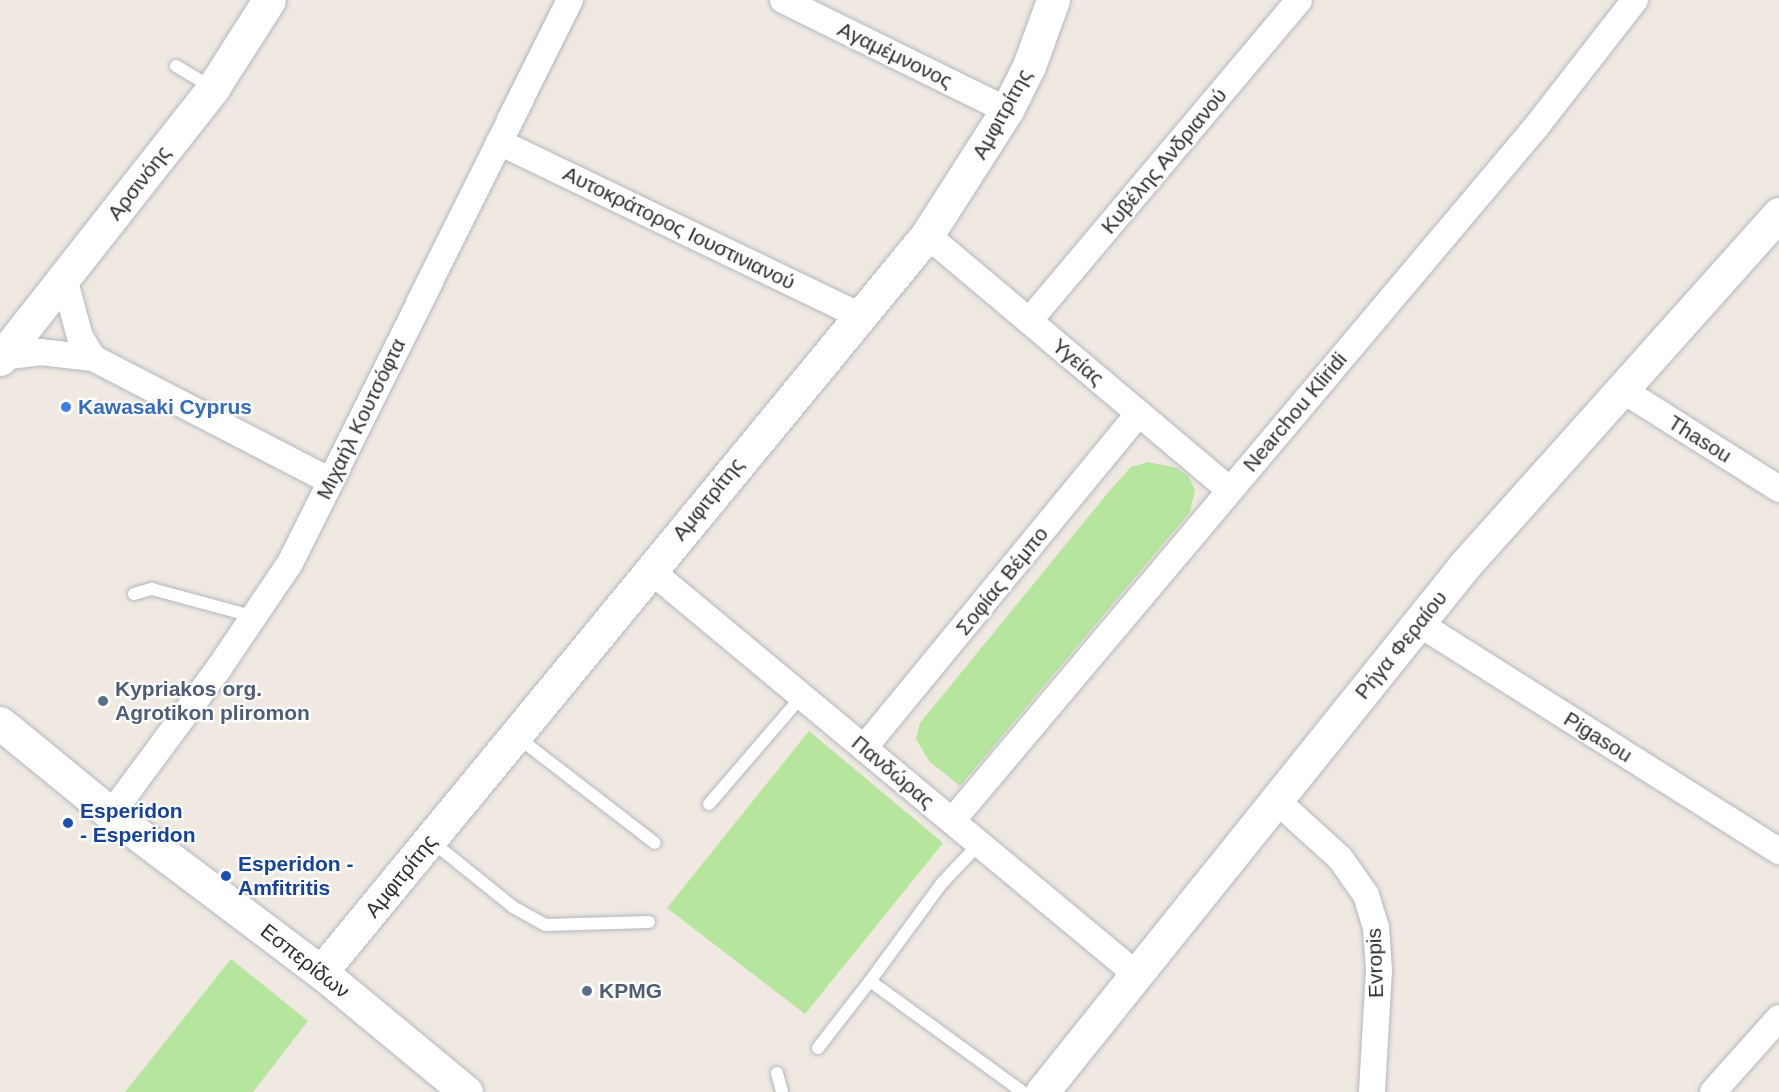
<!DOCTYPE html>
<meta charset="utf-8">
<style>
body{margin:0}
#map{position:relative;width:1779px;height:1092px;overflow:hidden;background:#efe9e1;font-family:Arial,sans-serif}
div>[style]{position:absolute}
.green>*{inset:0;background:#b6e59e}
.roads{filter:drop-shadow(0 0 2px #b4b7c1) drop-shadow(0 0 2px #b4b7c1)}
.lane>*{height:12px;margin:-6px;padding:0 6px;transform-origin:6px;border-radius:6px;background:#fff}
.street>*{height:26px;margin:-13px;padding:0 13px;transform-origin:13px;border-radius:13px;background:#fff}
.secondary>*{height:33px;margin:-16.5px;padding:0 16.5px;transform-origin:16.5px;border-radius:16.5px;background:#fff}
.dots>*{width:16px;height:16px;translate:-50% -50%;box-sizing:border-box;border:3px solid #fff;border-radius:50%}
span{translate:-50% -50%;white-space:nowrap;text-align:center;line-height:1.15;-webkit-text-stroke:4.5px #fff;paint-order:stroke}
.street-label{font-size:21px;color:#2e2e2e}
.shop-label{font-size:21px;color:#366cbe;font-weight:700}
.left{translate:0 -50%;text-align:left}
.service-label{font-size:21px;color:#4e5e75;font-weight:700}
.transit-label{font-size:21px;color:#164399;font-weight:700}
</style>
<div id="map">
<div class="green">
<i style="clip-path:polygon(1148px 462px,1177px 468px,1188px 476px,1195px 490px,1190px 512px,960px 786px,929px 761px,916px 739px,920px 723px,1111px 489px,1131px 467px)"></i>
<i style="clip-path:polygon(809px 731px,943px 843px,805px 1014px,667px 908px)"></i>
<i style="clip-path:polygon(231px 959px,308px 1021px,253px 1092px,125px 1092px)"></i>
</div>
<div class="roads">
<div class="lane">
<i style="left:176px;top:66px;width:41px;rotate:31deg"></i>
<i style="left:134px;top:594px;width:19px;rotate:-16deg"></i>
<i style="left:152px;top:589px;width:107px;rotate:15.2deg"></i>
<i style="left:516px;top:736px;width:175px;rotate:37.6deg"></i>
<i style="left:709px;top:804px;width:143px;rotate:-49.3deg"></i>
<i style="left:430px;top:840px;width:107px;rotate:38.9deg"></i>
<i style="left:513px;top:907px;width:37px;rotate:29deg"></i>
<i style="left:545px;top:925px;width:104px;rotate:-1.7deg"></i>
<i style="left:979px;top:844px;width:54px;rotate:133.5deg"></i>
<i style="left:942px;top:883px;width:122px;rotate:126.3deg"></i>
<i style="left:870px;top:981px;width:189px;rotate:36deg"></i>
<i style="left:818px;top:1048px;width:85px;rotate:-52.2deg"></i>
<i style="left:777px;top:1073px;width:20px;rotate:75deg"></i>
</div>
<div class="street">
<i style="left:783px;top:0;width:250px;rotate:26.2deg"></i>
<i style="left:499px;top:142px;width:399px;rotate:25.7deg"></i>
<i style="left:927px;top:235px;width:395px;rotate:40.1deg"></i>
<i style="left:64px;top:278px;width:61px;rotate:74.8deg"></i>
<i style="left:80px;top:337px;width:25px;rotate:58deg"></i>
<i style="left:1029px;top:321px;width:419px;rotate:-49.9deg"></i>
<i style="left:1px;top:357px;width:39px;rotate:-7deg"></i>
<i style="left:40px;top:352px;width:53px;rotate:6.5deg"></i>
<i style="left:93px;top:358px;width:267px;rotate:27.4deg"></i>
<i style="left:1621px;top:389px;width:187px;rotate:32.3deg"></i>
<i style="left:650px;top:570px;width:632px;rotate:39.74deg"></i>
<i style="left:1418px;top:623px;width:427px;rotate:32.3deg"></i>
<i style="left:864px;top:748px;width:433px;rotate:-50.6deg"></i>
<i style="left:1276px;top:800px;width:86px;rotate:42.2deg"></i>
<i style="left:1340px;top:858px;width:45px;rotate:54.9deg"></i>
<i style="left:1366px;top:895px;width:34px;rotate:73deg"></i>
<i style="left:1376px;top:927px;width:43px;rotate:86deg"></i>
<i style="left:1379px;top:970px;width:122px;rotate:93.3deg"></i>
<i style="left:111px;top:814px;width:182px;rotate:-53.5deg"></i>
<i style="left:219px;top:668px;width:127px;rotate:-55.9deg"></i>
<i style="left:290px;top:563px;width:629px;rotate:-63.56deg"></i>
<i style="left:952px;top:821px;width:907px;rotate:-49.92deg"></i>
<i style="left:1536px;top:127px;width:161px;rotate:-52.1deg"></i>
<i style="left:1713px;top:1092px;width:99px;rotate:-48.3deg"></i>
</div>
<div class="secondary">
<i style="left:0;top:359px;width:345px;rotate:-51.8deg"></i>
<i style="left:213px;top:88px;width:104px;rotate:-57.5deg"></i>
<i style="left:0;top:723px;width:144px;rotate:39.3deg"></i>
<i style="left:111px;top:814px;width:263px;rotate:37deg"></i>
<i style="left:321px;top:972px;width:188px;rotate:39.6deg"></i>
<i style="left:321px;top:972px;width:954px;rotate:-50.57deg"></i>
<i style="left:927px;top:235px;width:148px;rotate:-57.4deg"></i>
<i style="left:1007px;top:110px;width:49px;rotate:-63.4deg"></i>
<i style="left:1029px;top:66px;width:70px;rotate:-70deg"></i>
<i style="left:1042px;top:1092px;width:676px;rotate:-51.25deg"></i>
<i style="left:1465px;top:565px;width:471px;rotate:-48.2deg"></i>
</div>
</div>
<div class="dots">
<i style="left:66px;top:407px;background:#3f7fe0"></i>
<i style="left:103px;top:701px;background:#5c6f8a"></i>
<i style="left:68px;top:823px;background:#1a4fb4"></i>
<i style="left:226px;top:876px;background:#1a4fb4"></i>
<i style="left:587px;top:991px;background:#5c6f8a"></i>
</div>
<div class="street-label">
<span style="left:895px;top:55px;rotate:26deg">Αγαμέμνονος</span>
<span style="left:1002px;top:114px;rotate:-61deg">Αμφιτρίτης</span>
<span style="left:1164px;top:161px;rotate:-50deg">Κυβέλης Ανδριανού</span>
<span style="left:139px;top:183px;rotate:-52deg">Αρσινόης</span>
<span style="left:679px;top:228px;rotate:26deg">Αυτοκράτορος Ιουστινιανού</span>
<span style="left:1078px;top:362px;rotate:40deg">Υγείας</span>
<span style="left:1295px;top:412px;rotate:-50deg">Nearchou Kliridi</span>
<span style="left:361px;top:419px;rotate:-64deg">Μιχαήλ Κουτσόφτα</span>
<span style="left:1700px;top:439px;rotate:32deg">Thasou</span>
<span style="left:708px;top:499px;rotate:-51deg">Αμφιτρίτης</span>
<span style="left:1002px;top:581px;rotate:-51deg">Σοφίας Βέμπο</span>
<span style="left:1401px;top:645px;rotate:-51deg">Ρήγα Φεραίου</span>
<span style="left:1598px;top:737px;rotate:32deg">Pigasou</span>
<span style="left:893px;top:772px;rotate:40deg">Πανδώρας</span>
<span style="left:401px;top:876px;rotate:-51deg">Αμφιτρίτης</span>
<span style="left:305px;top:961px;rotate:38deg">Εσπερίδων</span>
<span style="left:1375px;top:963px;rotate:-92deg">Evropis</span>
</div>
<div class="shop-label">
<span class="left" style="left:78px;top:407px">Kawasaki Cyprus</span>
</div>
<div class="service-label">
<span class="left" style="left:115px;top:701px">Kypriakos org.<br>Agrotikon pliromon</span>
<span class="left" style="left:599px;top:991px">KPMG</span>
</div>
<div class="transit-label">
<span class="left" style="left:80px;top:823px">Esperidon<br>- Esperidon</span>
<span class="left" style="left:238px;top:876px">Esperidon -<br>Amfitritis</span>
</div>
</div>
